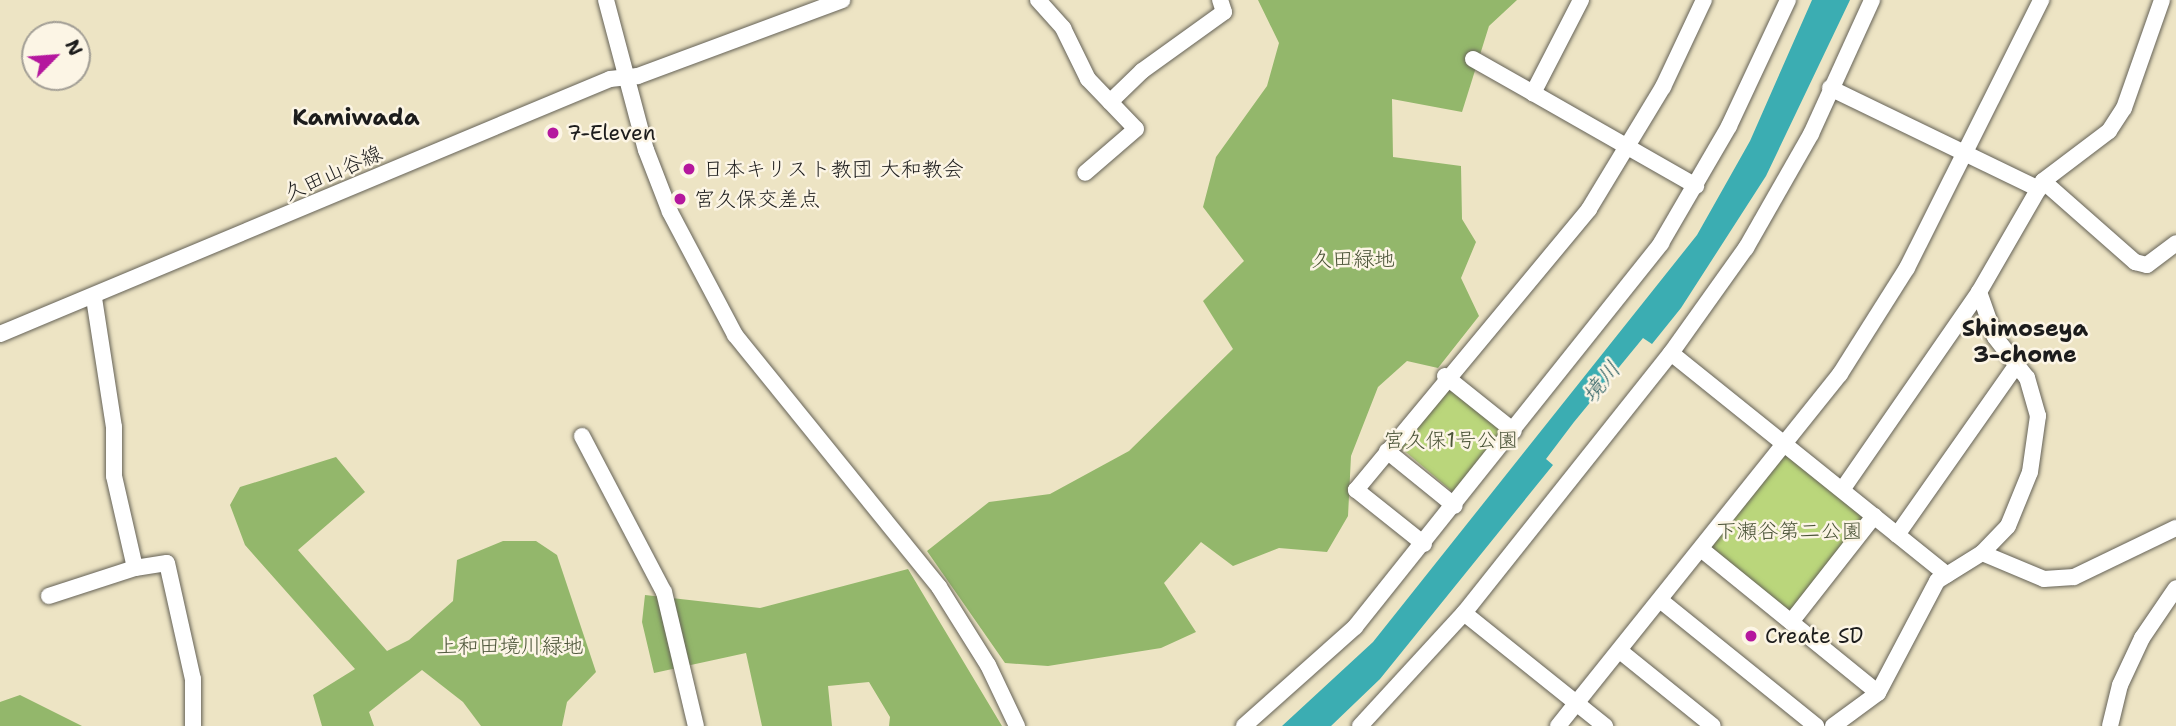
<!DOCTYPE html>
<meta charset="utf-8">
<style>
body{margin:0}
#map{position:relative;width:2176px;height:726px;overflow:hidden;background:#ede4c4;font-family:"Shantell Sans","Klee One",sans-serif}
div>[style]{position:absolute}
.green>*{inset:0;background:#bad67b}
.forest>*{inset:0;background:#93b76b}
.water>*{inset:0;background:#3badb2}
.roads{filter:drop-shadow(0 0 2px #656257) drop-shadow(0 0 2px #656257)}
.minor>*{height:16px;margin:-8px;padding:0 8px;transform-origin:8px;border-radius:8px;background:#fff}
.dots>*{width:19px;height:19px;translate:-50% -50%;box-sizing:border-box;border:4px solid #fcf5e5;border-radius:50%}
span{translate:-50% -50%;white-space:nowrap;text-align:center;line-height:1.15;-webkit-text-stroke:5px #fcf5e5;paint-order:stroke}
.poi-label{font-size:21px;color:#1c1c1c}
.left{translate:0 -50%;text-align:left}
.street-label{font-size:21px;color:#1c1c1c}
.park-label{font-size:21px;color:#4b5438}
.neighbourhood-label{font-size:23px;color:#1c1c1c;font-weight:700}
.water-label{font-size:23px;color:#2a5d60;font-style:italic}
.north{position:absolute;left:21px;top:21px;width:70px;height:70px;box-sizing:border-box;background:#fcf5e5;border:2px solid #a29e95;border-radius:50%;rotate:65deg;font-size:19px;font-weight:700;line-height:28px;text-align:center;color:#1c1c1c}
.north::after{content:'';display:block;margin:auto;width:24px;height:32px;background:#b5179e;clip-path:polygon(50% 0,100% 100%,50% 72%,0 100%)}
</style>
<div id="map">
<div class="green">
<i style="clip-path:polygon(1449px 386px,1504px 433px,1454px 493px,1400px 447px)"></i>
<i style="clip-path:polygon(1788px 449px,1869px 514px,1790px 613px,1710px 548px)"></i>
</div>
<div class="forest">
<i style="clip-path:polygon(1258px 0,1517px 0,1489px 26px,1462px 112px,1392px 99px,1393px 157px,1461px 166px,1462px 219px,1476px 242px,1461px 278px,1479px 316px,1438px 368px,1407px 361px,1378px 387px,1351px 456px,1348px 516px,1327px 552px,1279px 548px,1233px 566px,1201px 542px,1164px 583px,1196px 632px,1161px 648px,1048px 666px,1005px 663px,927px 551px,989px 502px,1050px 494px,1129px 451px,1233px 349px,1203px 301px,1244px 261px,1203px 207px,1216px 157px,1267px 86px,1279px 43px)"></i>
<i style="clip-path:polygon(336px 457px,365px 492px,298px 550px,387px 651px,409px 640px,453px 601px,457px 560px,503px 541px,536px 541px,557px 555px,596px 672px,567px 702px,562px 726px,481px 726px,463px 702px,422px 670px,369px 712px,374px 726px,322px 726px,313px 695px,355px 669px,245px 545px,230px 505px,240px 487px)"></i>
<i style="clip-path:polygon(908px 569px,1002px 726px,889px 726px,890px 717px,869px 682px,828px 686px,832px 726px,762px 726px,746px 653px,654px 673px,642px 622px,645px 595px,760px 608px)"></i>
<i style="clip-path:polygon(20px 695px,82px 726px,83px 726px,0 726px,0 702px)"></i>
</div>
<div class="water">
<i style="clip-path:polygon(1812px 0,1850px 0,1766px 176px,1681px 308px,1652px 344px,1643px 338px,1574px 422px,1546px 459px,1553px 465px,1380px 679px,1331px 726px,1282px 726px,1373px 642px,1697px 235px,1750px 141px)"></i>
</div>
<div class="roads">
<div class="minor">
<i style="left:606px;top:0;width:155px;rotate:75.1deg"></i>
<i style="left:646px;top:150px;width:66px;rotate:68.8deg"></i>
<i style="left:670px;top:212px;width:139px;rotate:62.1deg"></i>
<i style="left:735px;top:335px;width:324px;rotate:51deg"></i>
<i style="left:939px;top:587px;width:92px;rotate:57.9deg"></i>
<i style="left:988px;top:665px;width:68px;rotate:64.6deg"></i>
<i style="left:1038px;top:0;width:38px;rotate:48deg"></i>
<i style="left:1063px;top:28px;width:57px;rotate:63.9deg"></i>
<i style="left:1088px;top:79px;width:69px;rotate:46.2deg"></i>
<i style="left:1136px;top:129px;width:67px;rotate:139.2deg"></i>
<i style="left:1581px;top:0;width:105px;rotate:117.3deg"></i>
<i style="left:1533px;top:93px;width:188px;rotate:29.7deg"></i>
<i style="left:1473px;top:59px;width:69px;rotate:29.5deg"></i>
<i style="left:1830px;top:88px;width:232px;rotate:25.8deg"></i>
<i style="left:1110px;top:102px;width:45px;rotate:-44.1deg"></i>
<i style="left:1142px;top:71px;width:101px;rotate:-35.7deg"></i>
<i style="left:1224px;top:12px;width:13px;rotate:-108deg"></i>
<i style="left:2043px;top:181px;width:123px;rotate:41.4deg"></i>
<i style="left:2135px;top:262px;width:12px;rotate:14deg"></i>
<i style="left:2147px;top:265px;width:36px;rotate:-37deg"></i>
<i style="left:94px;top:298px;width:131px;rotate:81.2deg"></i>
<i style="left:114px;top:427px;width:49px;rotate:90deg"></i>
<i style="left:114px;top:476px;width:94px;rotate:77.1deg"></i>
<i style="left:135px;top:568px;width:32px;rotate:-9deg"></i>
<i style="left:167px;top:563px;width:119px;rotate:77.4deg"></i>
<i style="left:193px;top:679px;width:47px;rotate:90deg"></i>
<i style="left:0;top:334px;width:661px;rotate:-22.69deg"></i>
<i style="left:610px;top:79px;width:28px;rotate:-6deg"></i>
<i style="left:638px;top:76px;width:218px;rotate:-20.4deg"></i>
<i style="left:1671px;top:353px;width:354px;rotate:38.8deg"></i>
<i style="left:1445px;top:376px;width:88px;rotate:38.6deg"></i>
<i style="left:582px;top:436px;width:176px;rotate:62.3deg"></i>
<i style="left:664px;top:592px;width:138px;rotate:76.6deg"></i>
<i style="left:1387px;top:451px;width:87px;rotate:39deg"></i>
<i style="left:1842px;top:490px;width:241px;rotate:-55.3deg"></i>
<i style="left:1897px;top:535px;width:209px;rotate:-54.9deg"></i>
<i style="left:1424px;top:544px;width:87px;rotate:-141.5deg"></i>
<i style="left:1356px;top:490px;width:365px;rotate:-50.3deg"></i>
<i style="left:1589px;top:209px;width:143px;rotate:-58.8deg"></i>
<i style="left:1663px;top:87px;width:96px;rotate:-64.8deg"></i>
<i style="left:1701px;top:549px;width:228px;rotate:39.1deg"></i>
<i style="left:1982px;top:553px;width:67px;rotate:22.8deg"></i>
<i style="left:2044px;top:579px;width:30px;rotate:-4deg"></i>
<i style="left:2074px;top:577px;width:113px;rotate:-25.7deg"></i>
<i style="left:49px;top:596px;width:90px;rotate:-18deg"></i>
<i style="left:1660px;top:600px;width:201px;rotate:38.9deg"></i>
<i style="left:1464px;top:613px;width:181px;rotate:38.7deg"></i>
<i style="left:1791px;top:622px;width:135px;rotate:-51.9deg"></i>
<i style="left:1620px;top:651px;width:119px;rotate:38.9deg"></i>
<i style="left:1244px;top:726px;width:149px;rotate:-41.7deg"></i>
<i style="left:1355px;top:627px;width:491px;rotate:-51.4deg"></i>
<i style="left:1661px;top:243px;width:135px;rotate:-59.8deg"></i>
<i style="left:1729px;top:126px;width:139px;rotate:-64.9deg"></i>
<i style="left:1360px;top:726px;width:154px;rotate:-47.4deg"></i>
<i style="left:1464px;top:613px;width:332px;rotate:-51.5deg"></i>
<i style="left:1671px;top:353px;width:129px;rotate:-54.5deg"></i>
<i style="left:1746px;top:248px;width:131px;rotate:-60.3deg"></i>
<i style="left:1811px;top:134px;width:147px;rotate:-65.5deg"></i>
<i style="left:1558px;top:726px;width:451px;rotate:-51.3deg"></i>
<i style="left:1840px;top:374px;width:125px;rotate:-57.7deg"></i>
<i style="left:1907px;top:268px;width:300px;rotate:-63.4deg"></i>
<i style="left:1833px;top:726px;width:56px;rotate:-36.3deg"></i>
<i style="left:1878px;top:693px;width:127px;rotate:-62.2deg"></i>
<i style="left:1937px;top:581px;width:53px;rotate:-31.9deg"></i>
<i style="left:1982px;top:553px;width:37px;rotate:-46deg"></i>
<i style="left:2008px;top:526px;width:58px;rotate:-67.8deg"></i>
<i style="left:2030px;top:472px;width:57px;rotate:-81.9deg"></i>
<i style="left:2038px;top:416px;width:40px;rotate:-106deg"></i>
<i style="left:2027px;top:378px;width:52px;rotate:-128deg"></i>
<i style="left:1995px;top:337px;width:48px;rotate:-109.6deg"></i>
<i style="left:1979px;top:292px;width:128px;rotate:-60deg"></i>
<i style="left:2043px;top:181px;width:83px;rotate:-37.1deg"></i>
<i style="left:2109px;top:131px;width:27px;rotate:-57deg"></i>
<i style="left:2124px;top:108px;width:114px;rotate:-70.6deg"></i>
<i style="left:2110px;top:726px;width:42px;rotate:-76.3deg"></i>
<i style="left:2120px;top:685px;width:52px;rotate:-64.9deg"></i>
<i style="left:2142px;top:638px;width:60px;rotate:-55.8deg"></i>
</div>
</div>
<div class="dots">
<i style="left:553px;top:133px;background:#b5179e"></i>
<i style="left:689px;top:169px;background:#b5179e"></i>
<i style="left:680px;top:199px;background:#b5179e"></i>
<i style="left:1751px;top:636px;background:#b5179e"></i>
</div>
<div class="poi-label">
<span class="left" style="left:567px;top:133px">7-Eleven</span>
<span class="left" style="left:703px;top:169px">日本キリスト教団 大和教会</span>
<span class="left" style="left:694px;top:199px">宮久保交差点</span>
<span class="left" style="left:1765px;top:636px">Create SD</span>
</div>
<div class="street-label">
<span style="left:333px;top:173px;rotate:-24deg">久田山谷線</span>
</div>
<div class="park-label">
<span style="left:1353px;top:259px">久田緑地</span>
<span style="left:1451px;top:440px">宮久保1号公園</span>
<span style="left:1789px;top:531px">下瀬谷第二公園</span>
<span style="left:510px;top:646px">上和田境川緑地</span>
</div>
<div class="neighbourhood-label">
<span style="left:356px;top:117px">Kamiwada</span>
<span style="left:2025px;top:341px">Shimoseya<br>3-chome</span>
</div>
<div class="water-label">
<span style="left:1601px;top:382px;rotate:-51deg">境川</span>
</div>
<div class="north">N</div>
</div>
